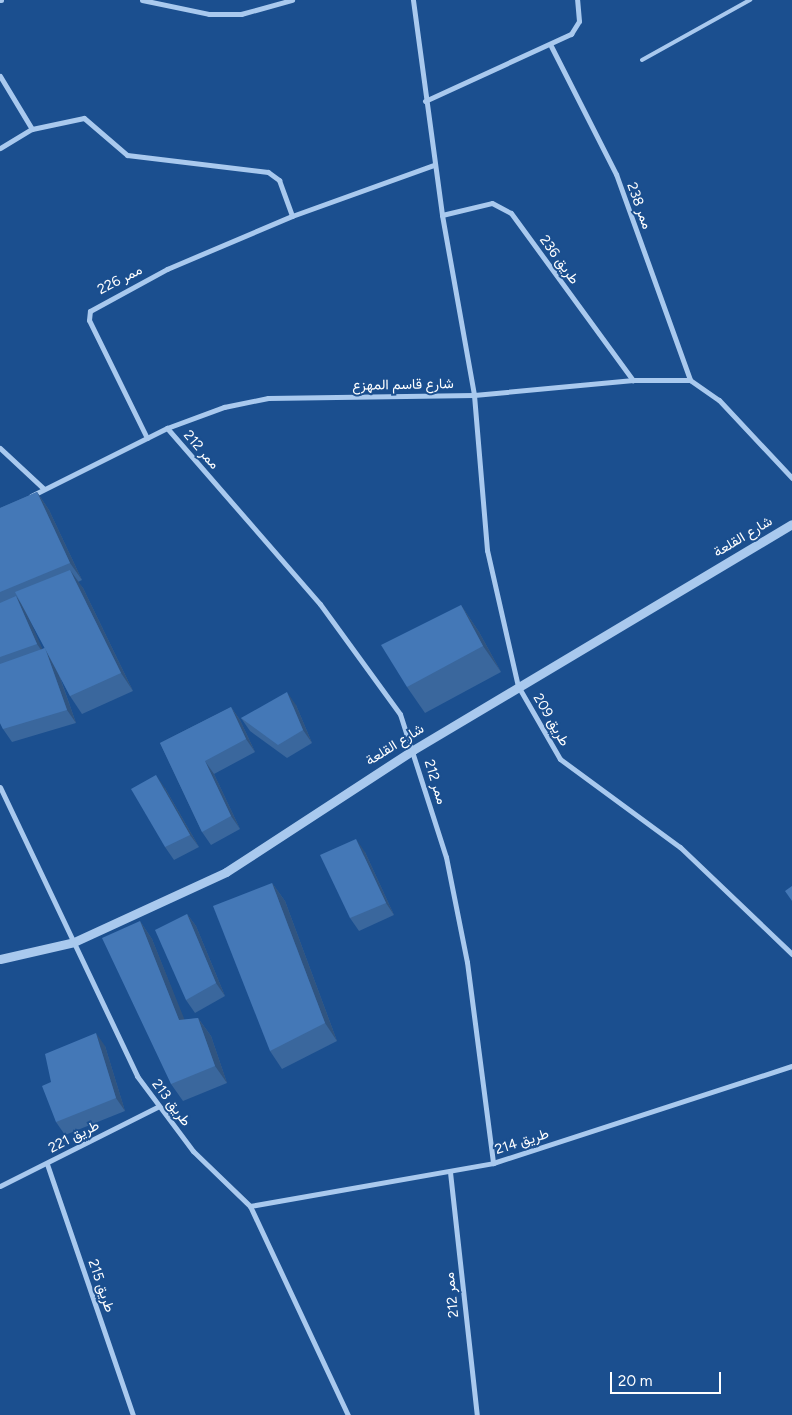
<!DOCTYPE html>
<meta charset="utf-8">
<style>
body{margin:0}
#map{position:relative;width:792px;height:1415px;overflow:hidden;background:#1b4f8f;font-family:Figtree,Vazirmatn,sans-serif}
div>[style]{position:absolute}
.service>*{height:4px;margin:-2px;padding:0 2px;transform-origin:2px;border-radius:2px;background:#a9c9ee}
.minor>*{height:5px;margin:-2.5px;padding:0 2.5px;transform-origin:2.5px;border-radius:2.5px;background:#a9c9ee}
.tertiary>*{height:9px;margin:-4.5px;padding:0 4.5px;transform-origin:4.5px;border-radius:4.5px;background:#a9c9ee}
.wall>*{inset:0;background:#3a679d}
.shaded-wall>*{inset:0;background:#305480}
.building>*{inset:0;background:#4478b7}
span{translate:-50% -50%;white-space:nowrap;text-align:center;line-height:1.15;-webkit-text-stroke:4px #1b4f8f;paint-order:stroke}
.street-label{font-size:14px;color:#fff}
.scale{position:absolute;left:610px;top:1372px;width:111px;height:22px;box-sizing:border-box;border:2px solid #fff;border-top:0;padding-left:6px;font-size:15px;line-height:18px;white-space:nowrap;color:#fff;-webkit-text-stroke:4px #1b4f8f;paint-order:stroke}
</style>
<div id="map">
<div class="service">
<i style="left:642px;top:60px;width:124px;rotate:-29.1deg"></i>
</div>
<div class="minor">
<i style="left:0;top:0;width:1px"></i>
<i style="left:142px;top:0;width:68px;rotate:11.8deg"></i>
<i style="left:209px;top:14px;width:32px"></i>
<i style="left:241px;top:14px;width:53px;rotate:-15.4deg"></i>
<i style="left:413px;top:0;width:217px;rotate:82.3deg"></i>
<i style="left:442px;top:215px;width:183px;rotate:79.9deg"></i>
<i style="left:474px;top:395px;width:156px;rotate:85.2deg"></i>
<i style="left:487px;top:550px;width:139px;rotate:77.2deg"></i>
<i style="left:518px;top:686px;width:84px;rotate:60.1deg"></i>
<i style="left:560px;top:759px;width:149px;rotate:36.3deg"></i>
<i style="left:680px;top:847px;width:155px;rotate:43.7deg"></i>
<i style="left:551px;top:46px;width:144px;rotate:63.1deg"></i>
<i style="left:616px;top:174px;width:219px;rotate:70.2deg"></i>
<i style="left:0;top:76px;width:62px;rotate:58.9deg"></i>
<i style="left:425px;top:101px;width:161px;rotate:-24.7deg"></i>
<i style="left:571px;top:34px;width:15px;rotate:-58deg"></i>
<i style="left:579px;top:21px;width:21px;rotate:-95deg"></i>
<i style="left:0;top:148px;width:37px;rotate:-31deg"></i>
<i style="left:32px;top:129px;width:53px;rotate:-11.9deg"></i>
<i style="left:84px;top:118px;width:57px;rotate:40.7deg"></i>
<i style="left:127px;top:155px;width:142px;rotate:6.9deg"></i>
<i style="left:268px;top:172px;width:14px;rotate:36deg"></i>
<i style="left:279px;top:180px;width:38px;rotate:70deg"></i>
<i style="left:442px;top:215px;width:51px;rotate:-13.5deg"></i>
<i style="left:492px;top:203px;width:21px;rotate:28deg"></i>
<i style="left:511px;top:213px;width:207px;rotate:53.9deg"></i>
<i style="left:167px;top:428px;width:233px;rotate:49deg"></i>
<i style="left:320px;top:604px;width:136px;rotate:54deg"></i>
<i style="left:400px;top:714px;width:150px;rotate:72.2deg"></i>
<i style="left:446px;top:857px;width:107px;rotate:78.7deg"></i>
<i style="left:467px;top:962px;width:203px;rotate:82.6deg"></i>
<i style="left:147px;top:438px;width:131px;rotate:-116.2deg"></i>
<i style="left:89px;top:320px;width:9px;rotate:-84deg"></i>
<i style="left:90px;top:311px;width:88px;rotate:-28.6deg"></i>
<i style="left:167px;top:269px;width:136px;rotate:-23deg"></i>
<i style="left:292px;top:216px;width:151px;rotate:-19.8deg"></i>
<i style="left:0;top:448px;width:60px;rotate:43deg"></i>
<i style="left:31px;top:496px;width:152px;rotate:-26.6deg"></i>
<i style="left:167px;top:428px;width:61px;rotate:-20.2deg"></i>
<i style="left:224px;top:407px;width:45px;rotate:-11.6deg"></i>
<i style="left:268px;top:398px;width:206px;rotate:-0.8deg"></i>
<i style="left:474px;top:395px;width:160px;rotate:-5.4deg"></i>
<i style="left:633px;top:380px;width:57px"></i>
<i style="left:690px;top:380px;width:35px;rotate:35deg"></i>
<i style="left:719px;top:400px;width:107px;rotate:46.9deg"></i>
<i style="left:0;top:787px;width:320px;rotate:64.6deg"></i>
<i style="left:137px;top:1076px;width:94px;rotate:53.3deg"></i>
<i style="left:193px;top:1151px;width:79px;rotate:44deg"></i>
<i style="left:250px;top:1206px;width:231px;rotate:64.9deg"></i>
<i style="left:47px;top:1164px;width:265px;rotate:71.1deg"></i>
<i style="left:450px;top:1172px;width:244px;rotate:83.7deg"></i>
<i style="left:0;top:1186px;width:176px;rotate:-26.7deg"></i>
<i style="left:250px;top:1206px;width:247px;rotate:-10deg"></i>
<i style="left:493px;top:1163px;width:314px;rotate:-18deg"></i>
</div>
<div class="tertiary">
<i style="left:0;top:959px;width:76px;rotate:-12.9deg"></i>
<i style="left:74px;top:942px;width:167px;rotate:-24.7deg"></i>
<i style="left:226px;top:872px;width:223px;rotate:-33.1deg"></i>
<i style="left:413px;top:750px;width:441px;rotate:-30.8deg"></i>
</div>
<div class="wall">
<i style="clip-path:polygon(evenodd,37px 492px,49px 510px,82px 580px,78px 582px,83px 588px,133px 691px,82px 714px,70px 696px,60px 677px,76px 723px,12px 742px,3px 729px,0 723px,0 508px,37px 492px,27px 615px,45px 648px,42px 649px,27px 615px)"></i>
<i style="clip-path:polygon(461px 605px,479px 632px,501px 672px,425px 713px,407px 687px)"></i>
<i style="clip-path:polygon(296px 705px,312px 743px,287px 758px,250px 731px,241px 718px)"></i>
<i style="clip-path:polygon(231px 707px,240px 720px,255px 752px,214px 774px,240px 829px,211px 845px,202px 832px,160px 743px)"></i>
<i style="clip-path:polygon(165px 788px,199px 847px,174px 860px,165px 847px)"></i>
<i style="clip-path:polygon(365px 852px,394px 915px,359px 931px,350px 918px)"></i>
<i style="clip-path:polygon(272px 883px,285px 901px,337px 1041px,282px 1069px,270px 1051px)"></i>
<i style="clip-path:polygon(187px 914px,196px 926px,225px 996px,195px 1013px,186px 1000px)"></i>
<i style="clip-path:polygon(140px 921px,152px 939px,184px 1020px,198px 1018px,211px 1036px,227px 1083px,183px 1101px,171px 1084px)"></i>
<i style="clip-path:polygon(105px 1046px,125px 1111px,65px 1135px,56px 1122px,51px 1082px)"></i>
</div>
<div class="shaded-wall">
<i style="clip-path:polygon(37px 492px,49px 510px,82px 580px,70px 563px)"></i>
<i style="clip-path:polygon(70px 570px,83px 588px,133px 691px,121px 673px)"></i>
<i style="clip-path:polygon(16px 596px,25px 609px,46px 657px,37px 644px)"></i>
<i style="clip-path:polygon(461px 605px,479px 632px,501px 672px,483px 646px)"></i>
<i style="clip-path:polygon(45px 648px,54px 661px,76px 723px,67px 710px)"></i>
<i style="clip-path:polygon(287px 692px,296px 705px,312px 743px,303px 730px)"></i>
<i style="clip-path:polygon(231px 707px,240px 720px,255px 752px,246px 739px)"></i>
<i style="clip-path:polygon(205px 761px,214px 774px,240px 829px,231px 816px)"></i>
<i style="clip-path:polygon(156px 775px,165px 788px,199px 847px,190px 835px)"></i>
<i style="clip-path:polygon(356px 839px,365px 852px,394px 915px,386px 903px)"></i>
<i style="clip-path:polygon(272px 883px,285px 901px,337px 1041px,325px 1023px)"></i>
<i style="clip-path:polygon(187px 914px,196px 926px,225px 996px,216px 983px)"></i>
<i style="clip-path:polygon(140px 921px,152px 939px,192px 1038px,179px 1020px)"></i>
<i style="clip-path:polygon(198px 1018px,211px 1036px,227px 1083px,215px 1066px)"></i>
<i style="clip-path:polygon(96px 1033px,105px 1046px,125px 1111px,116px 1098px)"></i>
</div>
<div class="building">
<i style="clip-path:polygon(37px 492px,70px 563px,0 592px,0 508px)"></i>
<i style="clip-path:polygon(70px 570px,121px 673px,70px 696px,15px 592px)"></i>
<i style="clip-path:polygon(16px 596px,37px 644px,0 657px,0 603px)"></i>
<i style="clip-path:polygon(461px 605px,483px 646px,407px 687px,381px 645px)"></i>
<i style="clip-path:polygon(45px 648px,67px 710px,3px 729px,0 723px,0 664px)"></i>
<i style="clip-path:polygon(287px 692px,303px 730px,278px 745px,241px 718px)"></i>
<i style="clip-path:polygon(231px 707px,246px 739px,205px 761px,231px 816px,202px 832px,160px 743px)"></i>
<i style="clip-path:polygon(156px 775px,190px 835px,165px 847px,131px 789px)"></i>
<i style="clip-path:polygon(356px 839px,386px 903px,350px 918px,320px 855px)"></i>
<i style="clip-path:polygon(272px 883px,325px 1023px,270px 1051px,213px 906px)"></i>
<i style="clip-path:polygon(792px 886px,792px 901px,785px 891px)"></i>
<i style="clip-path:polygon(187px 914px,216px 983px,186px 1000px,155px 930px)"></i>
<i style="clip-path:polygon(140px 921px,179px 1020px,198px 1018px,215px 1066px,171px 1084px,102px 938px)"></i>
<i style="clip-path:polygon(96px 1033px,116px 1098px,56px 1122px,42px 1086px,51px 1082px,45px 1054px)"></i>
</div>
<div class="street-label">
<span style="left:639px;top:206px;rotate:70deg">ممر 238</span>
<span style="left:559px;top:260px;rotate:54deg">طريق 236</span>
<span style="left:120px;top:280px;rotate:-27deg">ممر 226</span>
<span style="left:403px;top:385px;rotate:-1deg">شارع قاسم المهزع</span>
<span style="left:201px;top:450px;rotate:49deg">ممر 212</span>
<span style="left:743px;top:537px;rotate:-31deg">شارع القلعة</span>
<span style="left:551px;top:720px;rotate:60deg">طريق 209</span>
<span style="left:395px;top:745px;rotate:-32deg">شارع القلعة</span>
<span style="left:435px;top:782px;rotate:73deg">ممر 212</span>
<span style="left:171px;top:1103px;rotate:53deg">طريق 213</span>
<span style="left:74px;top:1137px;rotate:-27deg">طريق 221</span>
<span style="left:522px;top:1142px;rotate:-18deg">طريق 214</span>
<span style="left:101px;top:1286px;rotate:71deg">طريق 215</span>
<span style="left:452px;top:1295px;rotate:-96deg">ممر 212</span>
</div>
<div class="scale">20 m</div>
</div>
